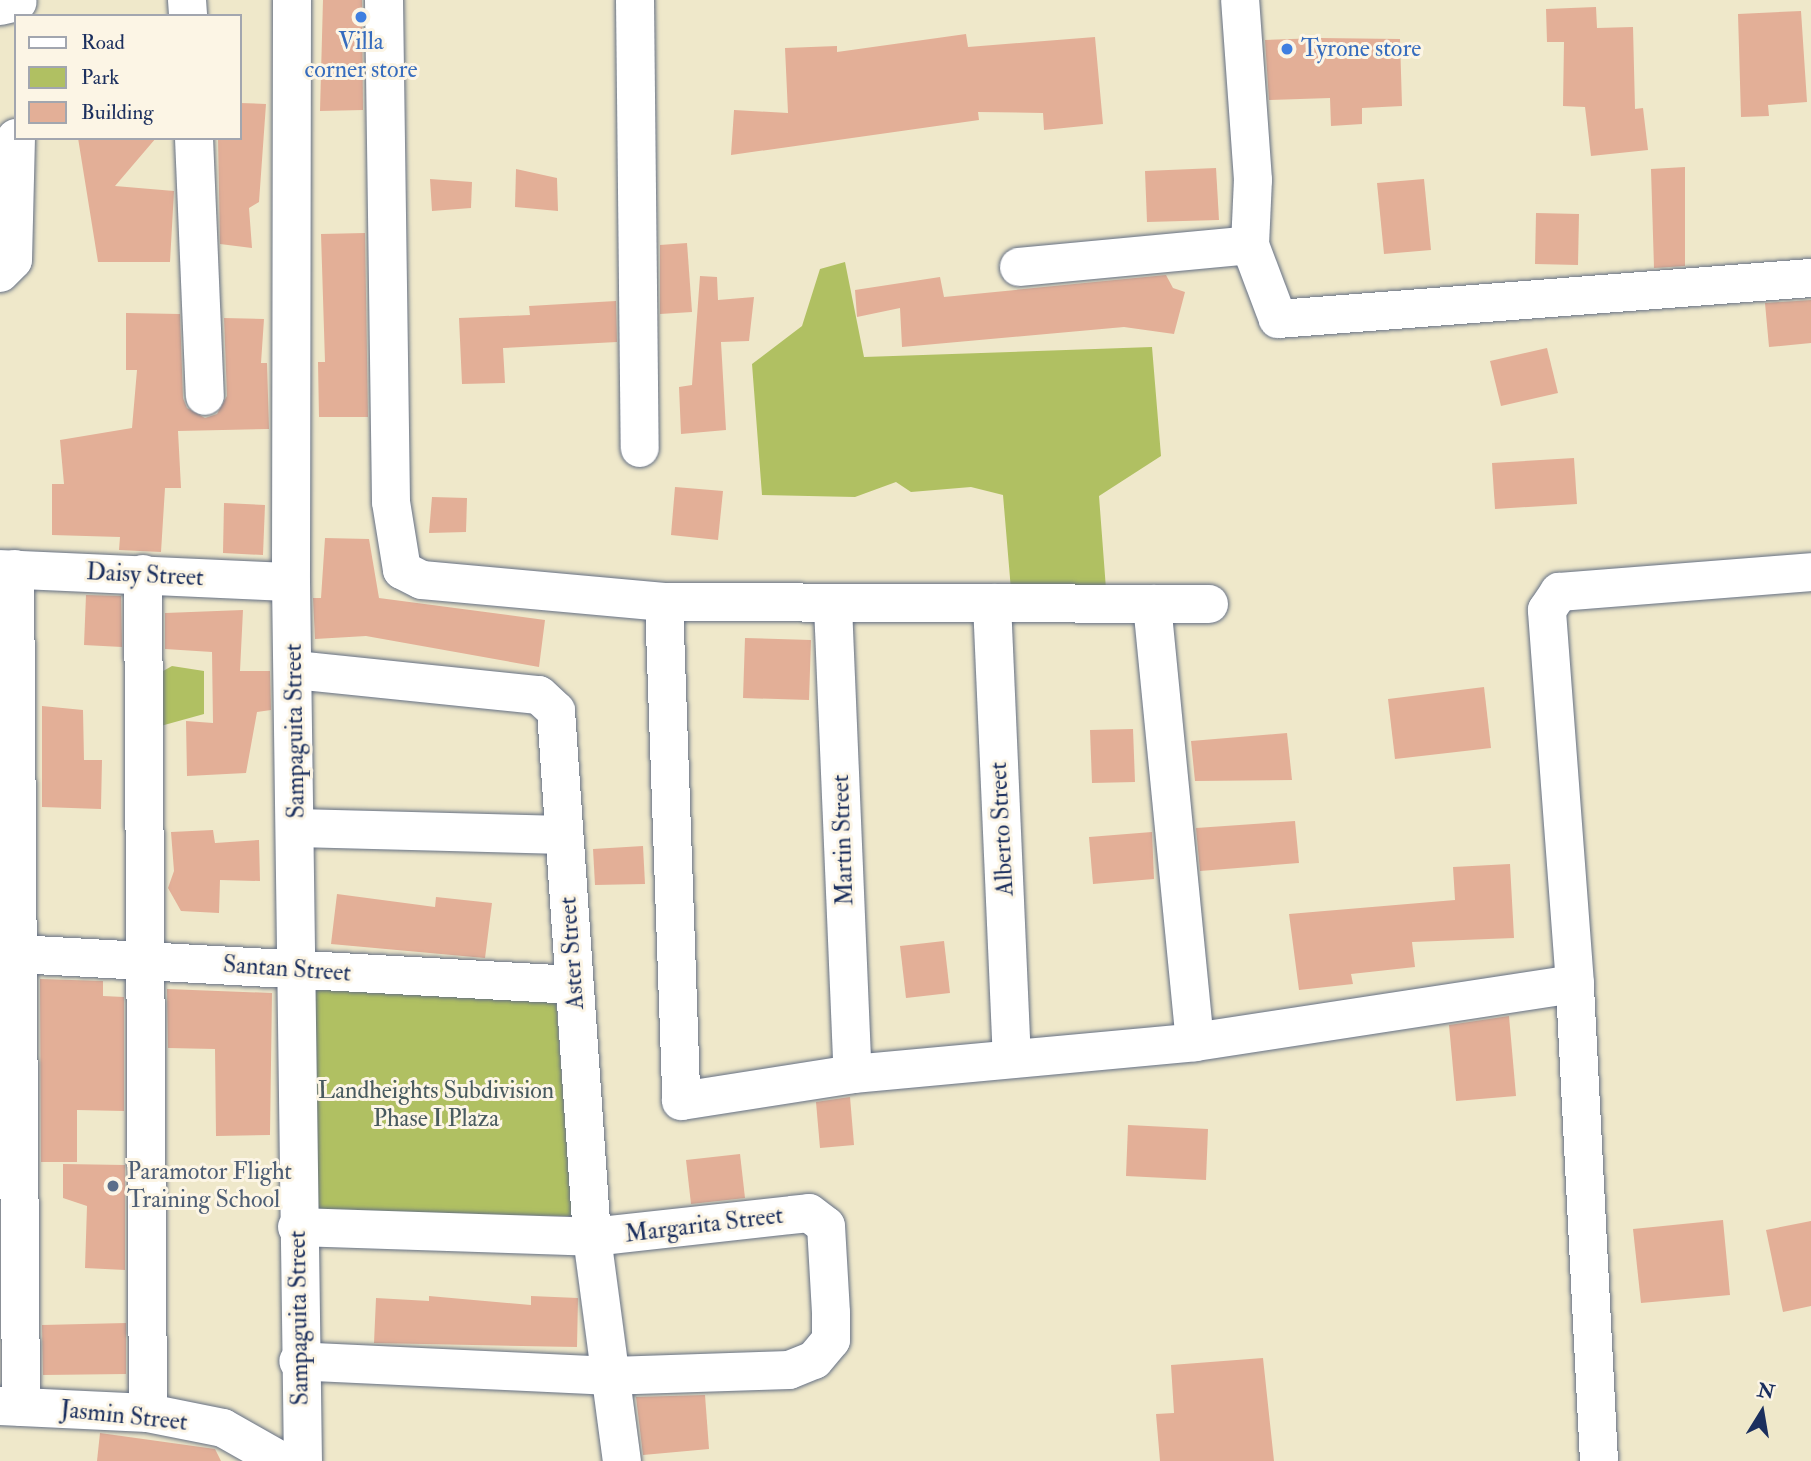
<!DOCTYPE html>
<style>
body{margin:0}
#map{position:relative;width:1811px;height:1461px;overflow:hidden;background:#efe8ca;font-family:"IM FELL Double Pica",serif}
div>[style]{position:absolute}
.green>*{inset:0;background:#b0c062}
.building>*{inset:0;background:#e3af97}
.roads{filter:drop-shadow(0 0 2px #657084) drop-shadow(0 0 2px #657084)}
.minor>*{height:38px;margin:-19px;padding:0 19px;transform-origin:19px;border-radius:19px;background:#fff}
.dots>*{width:19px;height:19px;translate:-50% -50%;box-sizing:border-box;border:4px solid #fcf5e5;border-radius:50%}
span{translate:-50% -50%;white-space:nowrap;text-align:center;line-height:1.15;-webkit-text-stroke:6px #fcf5e5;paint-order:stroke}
.shop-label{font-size:24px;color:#366cbe}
.left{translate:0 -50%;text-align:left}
.street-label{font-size:24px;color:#1b2f5e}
.park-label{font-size:24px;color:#485a5f}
.service-label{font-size:24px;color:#4e5e75}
.legend{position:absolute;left:14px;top:14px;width:228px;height:126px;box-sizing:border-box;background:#fcf5e5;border:2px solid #a2a6af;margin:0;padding:9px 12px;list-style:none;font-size:21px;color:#1b2f5e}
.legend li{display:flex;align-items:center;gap:14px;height:35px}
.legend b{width:35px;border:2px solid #a2a6af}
.north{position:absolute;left:1727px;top:1377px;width:70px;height:70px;-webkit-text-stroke:5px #fcf5e5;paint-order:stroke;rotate:11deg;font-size:19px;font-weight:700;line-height:28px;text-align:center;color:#1b2f5e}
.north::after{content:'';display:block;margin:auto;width:24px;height:32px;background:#1b2f5e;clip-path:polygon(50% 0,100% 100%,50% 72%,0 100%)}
</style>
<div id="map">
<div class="green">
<i style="clip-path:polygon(845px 262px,864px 357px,1152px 347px,1161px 456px,1099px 496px,1106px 589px,1011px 590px,1003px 495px,971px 487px,911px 492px,896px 482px,855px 497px,762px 495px,752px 364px,802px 326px,820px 269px)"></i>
<i style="clip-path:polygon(172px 666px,204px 671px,204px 714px,157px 727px,156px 675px)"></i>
<i style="clip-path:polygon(312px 989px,556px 1000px,572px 1216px,312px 1213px)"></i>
</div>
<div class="building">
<i style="clip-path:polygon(323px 0,362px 0,363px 110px,320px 111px)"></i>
<i style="clip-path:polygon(1596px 7px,1597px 28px,1633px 27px,1635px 109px,1643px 108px,1648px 150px,1591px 156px,1585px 107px,1563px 106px,1564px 42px,1547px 42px,1546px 9px)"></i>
<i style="clip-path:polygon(1801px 11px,1807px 102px,1768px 105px,1769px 116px,1741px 117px,1738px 14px)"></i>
<i style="clip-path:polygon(966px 34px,968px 47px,1095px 37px,1103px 124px,1044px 130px,1043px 113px,978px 112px,979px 120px,731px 155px,734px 110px,788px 113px,785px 48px,837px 46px,837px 52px)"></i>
<i style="clip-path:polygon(1320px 38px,1400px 39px,1402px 106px,1362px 108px,1362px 124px,1331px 126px,1330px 98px,1269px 100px,1265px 40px)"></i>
<i style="clip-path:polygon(240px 103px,266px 104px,259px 202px,249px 208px,252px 248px,220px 244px,218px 138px,240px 138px)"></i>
<i style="clip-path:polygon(78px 138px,156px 138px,115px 186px,174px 191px,170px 262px,98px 262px)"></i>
<i style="clip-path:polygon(1685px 167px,1685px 266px,1654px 268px,1651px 169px)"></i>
<i style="clip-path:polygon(1216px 168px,1219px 220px,1147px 222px,1145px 171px)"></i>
<i style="clip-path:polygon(516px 169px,557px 178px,558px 211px,515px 207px)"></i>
<i style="clip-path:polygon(430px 179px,472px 182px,471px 208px,432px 211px)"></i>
<i style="clip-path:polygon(1424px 179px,1431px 250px,1384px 254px,1377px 183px)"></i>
<i style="clip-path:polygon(1536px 213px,1579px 214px,1578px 265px,1535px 264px)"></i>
<i style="clip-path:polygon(365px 233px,368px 417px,319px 417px,318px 362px,325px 362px,321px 234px)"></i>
<i style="clip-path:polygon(687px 243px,692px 312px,660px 314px,660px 245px)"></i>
<i style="clip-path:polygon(1166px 275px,1173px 288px,1185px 292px,1174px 334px,1124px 327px,902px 347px,900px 308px,857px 317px,855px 290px,940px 277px,944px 297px)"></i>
<i style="clip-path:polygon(700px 276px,717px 277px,718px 300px,754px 297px,749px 341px,721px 342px,726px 430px,681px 434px,679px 387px,692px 385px)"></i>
<i style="clip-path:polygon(1811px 300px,1811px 343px,1769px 347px,1765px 303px)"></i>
<i style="clip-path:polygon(616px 301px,617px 342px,503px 348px,505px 383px,462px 384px,459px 318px,530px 315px,529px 306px)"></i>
<i style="clip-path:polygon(126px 313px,180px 314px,183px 398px,187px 408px,205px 418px,217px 414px,227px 396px,224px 318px,264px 319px,261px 363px,267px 363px,269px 429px,178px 431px,181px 488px,165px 488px,161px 552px,119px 550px,120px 537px,52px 535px,52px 484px,64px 484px,60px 440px,132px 428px,137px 370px,126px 370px)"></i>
<i style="clip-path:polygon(1547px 348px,1558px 393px,1501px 406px,1490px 361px)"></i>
<i style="clip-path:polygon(1574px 458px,1577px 504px,1495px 509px,1492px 463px)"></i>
<i style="clip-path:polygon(675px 487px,723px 491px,718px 540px,671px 535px)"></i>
<i style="clip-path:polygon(432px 497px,467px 498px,466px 532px,429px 533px)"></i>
<i style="clip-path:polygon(224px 503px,265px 505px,263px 555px,223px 553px)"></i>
<i style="clip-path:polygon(325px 538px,369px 539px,379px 598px,545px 620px,539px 667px,366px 636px,315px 639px,313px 598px,321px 598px)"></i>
<i style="clip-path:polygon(86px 595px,121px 596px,122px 647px,84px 645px)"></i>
<i style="clip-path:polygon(243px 610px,240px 671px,270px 671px,271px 710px,257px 712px,246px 773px,187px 776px,186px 721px,213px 723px,212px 652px,165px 649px,165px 613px)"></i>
<i style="clip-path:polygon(745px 638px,811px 640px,809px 700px,743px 698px)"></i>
<i style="clip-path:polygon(1484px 687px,1491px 748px,1395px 759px,1388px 699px)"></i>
<i style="clip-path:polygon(42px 706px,83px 710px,84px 760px,102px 760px,101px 809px,42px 807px)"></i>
<i style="clip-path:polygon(1133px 729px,1135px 782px,1092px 783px,1090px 730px)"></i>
<i style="clip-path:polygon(1287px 733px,1292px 780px,1195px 781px,1191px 741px)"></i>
<i style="clip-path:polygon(1295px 821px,1299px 863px,1200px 871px,1196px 828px)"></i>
<i style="clip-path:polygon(213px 830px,215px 843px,259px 840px,260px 881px,220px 880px,219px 913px,181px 911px,168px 888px,174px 871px,171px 832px)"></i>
<i style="clip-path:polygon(1152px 832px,1154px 879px,1093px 884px,1089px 837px)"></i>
<i style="clip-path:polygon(643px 846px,645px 884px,595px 885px,593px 849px)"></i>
<i style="clip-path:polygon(1510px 864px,1514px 938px,1412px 942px,1415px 967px,1351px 974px,1353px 984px,1299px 990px,1289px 914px,1455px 900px,1453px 867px)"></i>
<i style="clip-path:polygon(337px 894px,435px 907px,436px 897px,492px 903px,485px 958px,331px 944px)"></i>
<i style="clip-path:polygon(944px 941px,950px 993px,906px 998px,900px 946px)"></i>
<i style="clip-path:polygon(40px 979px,103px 981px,103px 996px,124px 997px,124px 1111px,77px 1110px,77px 1162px,41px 1162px)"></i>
<i style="clip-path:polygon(167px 989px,272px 993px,270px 1135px,216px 1136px,215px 1049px,168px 1048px)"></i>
<i style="clip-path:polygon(1509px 1016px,1516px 1096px,1456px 1101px,1449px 1025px)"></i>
<i style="clip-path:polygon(850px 1097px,854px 1145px,820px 1148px,816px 1102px)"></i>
<i style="clip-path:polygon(1128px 1125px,1208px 1129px,1206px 1180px,1126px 1176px)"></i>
<i style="clip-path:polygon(740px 1154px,745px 1198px,691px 1204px,686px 1160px)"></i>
<i style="clip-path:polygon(63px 1164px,125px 1165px,125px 1270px,85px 1268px,87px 1206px,63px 1198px)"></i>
<i style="clip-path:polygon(1723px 1220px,1730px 1295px,1641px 1303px,1633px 1229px)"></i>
<i style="clip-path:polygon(1811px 1221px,1811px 1306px,1783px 1312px,1766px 1230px)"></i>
<i style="clip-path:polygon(429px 1296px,531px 1305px,531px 1296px,578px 1298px,577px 1347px,374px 1343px,376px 1298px,429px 1301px)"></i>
<i style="clip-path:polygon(126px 1323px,126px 1374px,43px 1375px,42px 1325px)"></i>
<i style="clip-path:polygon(1263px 1358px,1274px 1461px,1160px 1461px,1156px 1414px,1174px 1413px,1171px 1365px)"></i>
<i style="clip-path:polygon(705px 1395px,709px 1449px,643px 1455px,636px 1397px)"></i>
<i style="clip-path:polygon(100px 1433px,215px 1449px,221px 1461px,97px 1461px)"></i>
</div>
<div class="roads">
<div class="minor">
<i style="left:187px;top:0;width:16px;rotate:86deg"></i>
<i style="left:292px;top:0;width:582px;rotate:90.1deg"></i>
<i style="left:291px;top:582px;width:879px;rotate:89.22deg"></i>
<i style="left:384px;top:0;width:502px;rotate:89.2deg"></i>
<i style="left:391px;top:502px;width:69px;rotate:80.8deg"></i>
<i style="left:402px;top:570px;width:22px;rotate:27deg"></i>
<i style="left:422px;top:580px;width:243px;rotate:5.2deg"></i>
<i style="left:664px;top:602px;width:545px;rotate:0.21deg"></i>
<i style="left:635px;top:0;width:448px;rotate:89.4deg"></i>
<i style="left:0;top:6px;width:18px;rotate:-13deg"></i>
<i style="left:194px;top:138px;width:258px;rotate:87.6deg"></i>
<i style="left:1250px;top:245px;width:79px;rotate:69.3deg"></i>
<i style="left:1278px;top:319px;width:535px;rotate:-4.4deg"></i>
<i style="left:1019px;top:267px;width:232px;rotate:-5.4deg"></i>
<i style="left:1250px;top:245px;width:65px;rotate:-87.4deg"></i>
<i style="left:1253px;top:180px;width:180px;rotate:-94.1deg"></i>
<i style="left:0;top:273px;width:18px;rotate:-45deg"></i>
<i style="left:13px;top:260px;width:122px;rotate:-88.6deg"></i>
<i style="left:0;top:569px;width:291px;rotate:2.6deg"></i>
<i style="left:15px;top:569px;width:838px;rotate:89.59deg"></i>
<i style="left:143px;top:574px;width:839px;rotate:89.66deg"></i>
<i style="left:664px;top:602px;width:499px;rotate:88deg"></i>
<i style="left:681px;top:1101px;width:174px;rotate:-8.9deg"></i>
<i style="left:853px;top:1074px;width:343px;rotate:-5.3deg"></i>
<i style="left:1195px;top:1042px;width:384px;rotate:-8.7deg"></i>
<i style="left:992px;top:603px;width:453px;rotate:87.5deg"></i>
<i style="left:1152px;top:604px;width:440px;rotate:84.4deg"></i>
<i style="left:833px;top:606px;width:468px;rotate:87.6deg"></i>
<i style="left:295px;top:670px;width:245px;rotate:5.9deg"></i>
<i style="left:539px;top:695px;width:23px;rotate:43deg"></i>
<i style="left:556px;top:711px;width:527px;rotate:86.08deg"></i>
<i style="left:592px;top:1237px;width:226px;rotate:82.4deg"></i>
<i style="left:297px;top:828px;width:267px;rotate:1.5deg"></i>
<i style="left:0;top:953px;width:575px;rotate:3.19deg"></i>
<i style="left:297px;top:1227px;width:295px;rotate:1.9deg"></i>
<i style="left:592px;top:1237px;width:218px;rotate:-6.3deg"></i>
<i style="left:809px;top:1213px;width:21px;rotate:37deg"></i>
<i style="left:826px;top:1226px;width:87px;rotate:86.7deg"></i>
<i style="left:831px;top:1313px;width:27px;rotate:90deg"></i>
<i style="left:831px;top:1340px;width:26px;rotate:130deg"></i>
<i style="left:814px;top:1360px;width:27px;rotate:158deg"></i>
<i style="left:789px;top:1370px;width:177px;rotate:178.1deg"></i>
<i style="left:612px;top:1376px;width:314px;rotate:-177.3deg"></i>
<i style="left:0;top:1406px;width:148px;rotate:2.7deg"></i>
<i style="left:148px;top:1413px;width:76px;rotate:11.3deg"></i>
<i style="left:223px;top:1428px;width:67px;rotate:29.6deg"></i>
<i style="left:1599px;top:1461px;width:478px;rotate:-92.9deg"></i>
<i style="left:1575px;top:984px;width:375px;rotate:-94.3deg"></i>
<i style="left:1547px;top:610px;width:22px;rotate:-56deg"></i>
<i style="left:1559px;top:592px;width:253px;rotate:-4.5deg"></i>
</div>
</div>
<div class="dots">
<i style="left:361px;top:17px;background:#3f7fe0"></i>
<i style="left:1287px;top:49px;background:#3f7fe0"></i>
<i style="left:113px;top:1186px;background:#5c6f8a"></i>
</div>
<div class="shop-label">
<span style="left:361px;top:56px">Villa<br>corner store</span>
<span class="left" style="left:1301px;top:49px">Tyrone store</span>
</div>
<div class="street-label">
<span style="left:145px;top:575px;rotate:3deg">Daisy Street</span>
<span style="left:295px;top:731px;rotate:-91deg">Sampaguita Street</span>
<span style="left:1002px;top:829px;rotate:-93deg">Alberto Street</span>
<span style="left:843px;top:840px;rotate:-92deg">Martin Street</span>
<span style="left:572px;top:953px;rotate:-94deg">Aster Street</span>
<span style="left:287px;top:969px;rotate:4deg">Santan Street</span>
<span style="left:704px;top:1225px;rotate:-7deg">Margarita Street</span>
<span style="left:299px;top:1318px;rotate:-91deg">Sampaguita Street</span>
<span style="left:124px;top:1416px;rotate:6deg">Jasmin Street</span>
</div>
<div class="park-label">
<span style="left:436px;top:1105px">Landheights Subdivision<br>Phase I Plaza</span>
</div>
<div class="service-label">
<span class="left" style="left:127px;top:1186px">Paramotor Flight<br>Training School</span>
</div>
<ul class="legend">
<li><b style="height:9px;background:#fff"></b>Road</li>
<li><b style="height:19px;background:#b0c062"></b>Park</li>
<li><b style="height:19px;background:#e3af97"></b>Building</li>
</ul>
<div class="north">N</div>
</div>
